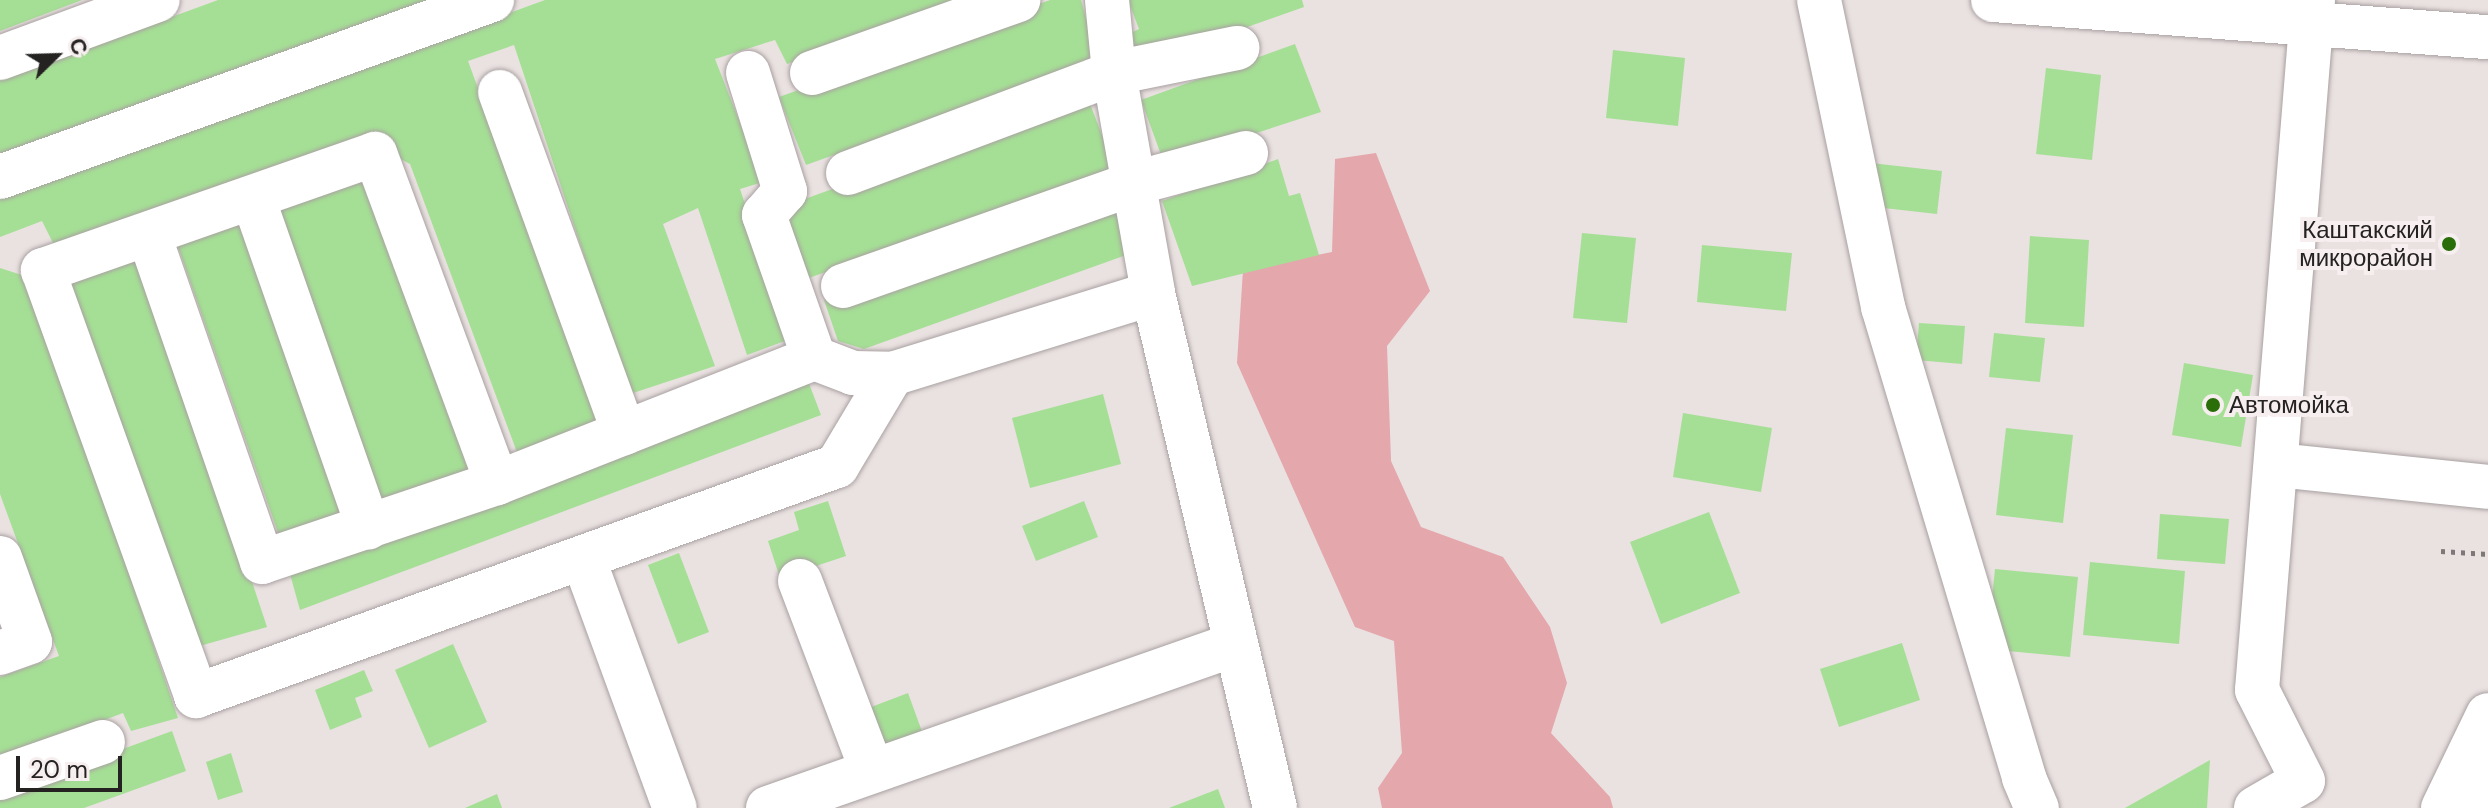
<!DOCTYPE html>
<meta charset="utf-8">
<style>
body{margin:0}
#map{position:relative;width:2488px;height:808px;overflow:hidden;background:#eae1e1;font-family:"DM Sans",sans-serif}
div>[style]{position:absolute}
.green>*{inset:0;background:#e4a7ab}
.building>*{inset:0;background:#a5df95}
.path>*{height:5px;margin-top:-2.5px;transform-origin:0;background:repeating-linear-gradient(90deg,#7e7878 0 4px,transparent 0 10px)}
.roads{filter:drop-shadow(0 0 2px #a9a1a1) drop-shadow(0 0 2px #a9a1a1)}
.minor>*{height:44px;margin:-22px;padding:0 22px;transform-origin:22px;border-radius:22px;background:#fff}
.highway>*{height:44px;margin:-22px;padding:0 22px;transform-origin:22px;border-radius:22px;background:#fff}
.dots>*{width:22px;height:22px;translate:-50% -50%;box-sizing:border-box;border:4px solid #f7eeef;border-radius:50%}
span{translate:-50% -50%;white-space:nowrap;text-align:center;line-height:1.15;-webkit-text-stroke:8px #f7eeef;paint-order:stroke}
.poi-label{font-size:24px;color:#252222}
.right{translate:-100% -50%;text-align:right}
.left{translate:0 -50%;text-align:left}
.north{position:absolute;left:16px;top:16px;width:80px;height:80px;-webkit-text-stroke:6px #f7eeef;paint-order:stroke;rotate:67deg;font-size:22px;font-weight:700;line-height:32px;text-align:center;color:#252222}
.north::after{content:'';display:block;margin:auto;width:28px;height:36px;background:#252222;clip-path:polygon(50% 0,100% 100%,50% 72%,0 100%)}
.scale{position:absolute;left:16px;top:756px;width:106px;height:36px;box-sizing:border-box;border:4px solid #252222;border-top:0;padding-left:10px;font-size:24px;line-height:28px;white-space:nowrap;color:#252222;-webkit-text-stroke:6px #f7eeef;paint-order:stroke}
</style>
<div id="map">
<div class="green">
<i style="clip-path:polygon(1376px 153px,1430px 291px,1387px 346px,1391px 461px,1421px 527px,1503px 557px,1550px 627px,1567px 683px,1551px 733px,1610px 797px,1613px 808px,1382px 808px,1378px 788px,1402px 753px,1394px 641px,1355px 627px,1237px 363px,1243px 270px,1332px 252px,1335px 159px)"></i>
</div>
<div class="building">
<i style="clip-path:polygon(0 0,82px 0,0 31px)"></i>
<i style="clip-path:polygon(218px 0,431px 0,0 158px,0 80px)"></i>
<i style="clip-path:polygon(545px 0,964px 0,787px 64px,775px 40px,715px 59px,763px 182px,740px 189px,790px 339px,747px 355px,698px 208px,663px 224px,715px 366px,630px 394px,514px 45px,468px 61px,603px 429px,518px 455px,410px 164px,393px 155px,57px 251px,42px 221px,0 237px,0 199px)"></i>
<i style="clip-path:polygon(1050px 0,1081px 0,1098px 60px,806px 165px,779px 97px)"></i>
<i style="clip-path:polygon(1128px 0,1302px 0,1304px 7px,1137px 66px,1126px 35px,1139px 29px)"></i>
<i style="clip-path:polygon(1295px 44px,1321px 112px,1164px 163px,1141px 100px)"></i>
<i style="clip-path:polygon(1613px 50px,1685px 58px,1678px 126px,1606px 118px)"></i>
<i style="clip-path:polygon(2046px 68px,2101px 75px,2092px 160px,2036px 154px)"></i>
<i style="clip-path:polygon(1087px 96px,1115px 169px,806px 279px,783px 207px)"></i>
<i style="clip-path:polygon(1278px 159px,1289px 196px,1300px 193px,1319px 255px,1192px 286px,1162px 201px)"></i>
<i style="clip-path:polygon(1871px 163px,1942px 171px,1937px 214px,1866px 206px)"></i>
<i style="clip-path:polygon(365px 172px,474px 474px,384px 506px,274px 210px)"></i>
<i style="clip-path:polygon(1118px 201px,1129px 254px,864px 349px,838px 341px,824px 300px)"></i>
<i style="clip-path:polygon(241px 218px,349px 516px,282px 544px,176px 241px)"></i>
<i style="clip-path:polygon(1582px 233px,1636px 238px,1627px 323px,1573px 318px)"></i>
<i style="clip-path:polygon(2030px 236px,2089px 240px,2084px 327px,2025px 323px)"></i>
<i style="clip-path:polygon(1702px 245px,1792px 253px,1786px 311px,1697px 302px)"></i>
<i style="clip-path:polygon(144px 255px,267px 627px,196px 647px,63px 274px)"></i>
<i style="clip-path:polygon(0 268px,28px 277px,178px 718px,131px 731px,123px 713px,0 759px,0 677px,59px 656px,0 494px)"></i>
<i style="clip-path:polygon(1919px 323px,1965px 326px,1962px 364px,1916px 360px)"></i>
<i style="clip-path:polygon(1994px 333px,2045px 338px,2040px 382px,1989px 377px)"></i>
<i style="clip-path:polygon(2184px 363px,2253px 375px,2241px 447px,2172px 435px)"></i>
<i style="clip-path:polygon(805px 373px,821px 415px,300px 610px,290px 574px)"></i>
<i style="clip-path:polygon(1103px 394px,1121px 464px,1030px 488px,1012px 418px)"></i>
<i style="clip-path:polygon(1683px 413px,1772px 428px,1761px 492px,1673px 477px)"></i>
<i style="clip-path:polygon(2006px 428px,2073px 435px,2063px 523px,1996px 515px)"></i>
<i style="clip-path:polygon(828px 501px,846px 556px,780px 578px,768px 541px,799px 530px,794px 512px)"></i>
<i style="clip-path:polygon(1084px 501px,1098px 537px,1036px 561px,1022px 526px)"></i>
<i style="clip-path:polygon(1709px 512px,1740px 593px,1661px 624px,1630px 542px)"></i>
<i style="clip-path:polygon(2160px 514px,2229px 519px,2225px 564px,2157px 559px)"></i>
<i style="clip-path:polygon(679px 553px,709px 632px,678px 644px,648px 565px)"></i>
<i style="clip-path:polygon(2090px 562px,2185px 571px,2179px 644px,2083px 635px)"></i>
<i style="clip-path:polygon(1995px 569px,2078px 577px,2070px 657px,1987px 649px)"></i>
<i style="clip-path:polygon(1902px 643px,1920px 700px,1839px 727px,1820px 669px)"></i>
<i style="clip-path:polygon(453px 644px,487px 722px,429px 748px,395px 670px)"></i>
<i style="clip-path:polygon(364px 670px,373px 691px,355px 698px,362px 717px,330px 730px,315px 690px)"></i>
<i style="clip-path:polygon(908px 693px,924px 737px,882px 751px,866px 709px)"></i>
<i style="clip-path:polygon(172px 731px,186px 771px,84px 808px,0 808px,0 794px)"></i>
<i style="clip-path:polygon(231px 753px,243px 792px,218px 800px,206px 762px)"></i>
<i style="clip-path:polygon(2210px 760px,2207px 808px,2125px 808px)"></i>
<i style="clip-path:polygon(1218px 789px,1225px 808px,1169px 808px)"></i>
<i style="clip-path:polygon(497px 794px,502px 808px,465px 808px)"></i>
</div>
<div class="path">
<i style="left:2441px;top:551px;width:47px;rotate:3.7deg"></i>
</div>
<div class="roads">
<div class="minor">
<i style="left:1107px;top:0;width:73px;rotate:84.5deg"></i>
<i style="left:1114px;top:73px;width:223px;rotate:79.9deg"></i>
<i style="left:1153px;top:293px;width:529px;rotate:76.67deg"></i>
<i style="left:1819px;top:0;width:314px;rotate:78.2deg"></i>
<i style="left:1883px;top:307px;width:492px;rotate:73.3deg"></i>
<i style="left:2024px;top:778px;width:33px;rotate:67deg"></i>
<i style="left:1993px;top:0;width:496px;rotate:4.3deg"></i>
<i style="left:0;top:58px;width:168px;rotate:-20.2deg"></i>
<i style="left:748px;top:73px;width:124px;rotate:72.6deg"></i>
<i style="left:785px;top:191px;width:32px;rotate:131deg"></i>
<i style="left:764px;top:215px;width:151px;rotate:70.7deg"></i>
<i style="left:814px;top:358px;width:42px;rotate:21deg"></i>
<i style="left:853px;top:373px;width:39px;rotate:1deg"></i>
<i style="left:812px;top:73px;width:219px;rotate:-19.5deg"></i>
<i style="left:500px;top:92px;width:363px;rotate:70deg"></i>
<i style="left:848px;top:173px;width:284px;rotate:-20.6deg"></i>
<i style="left:1114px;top:73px;width:126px;rotate:-11.5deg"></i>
<i style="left:0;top:177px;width:523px;rotate:-19.79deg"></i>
<i style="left:253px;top:198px;width:349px;rotate:70.7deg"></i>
<i style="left:149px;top:235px;width:346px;rotate:70.9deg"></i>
<i style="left:262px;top:562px;width:248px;rotate:-18.6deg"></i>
<i style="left:497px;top:483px;width:341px;rotate:-21.5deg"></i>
<i style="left:843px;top:286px;width:310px;rotate:-19.4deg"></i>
<i style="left:1135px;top:183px;width:115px;rotate:-15.1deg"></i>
<i style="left:2276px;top:465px;width:213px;rotate:5.9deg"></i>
<i style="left:497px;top:483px;width:351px;rotate:-110.3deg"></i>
<i style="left:375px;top:154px;width:352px;rotate:160.7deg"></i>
<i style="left:43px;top:270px;width:453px;rotate:70.2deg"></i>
<i style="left:196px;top:696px;width:681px;rotate:-19.74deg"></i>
<i style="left:837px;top:466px;width:107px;rotate:-59.1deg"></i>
<i style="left:892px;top:374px;width:273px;rotate:-17.2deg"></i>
<i style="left:0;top:558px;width:89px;rotate:70.3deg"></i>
<i style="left:30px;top:642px;width:32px;rotate:160deg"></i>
<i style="left:584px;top:560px;width:264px;rotate:69.9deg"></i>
<i style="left:800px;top:581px;width:203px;rotate:69.2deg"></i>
<i style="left:0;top:778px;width:109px;rotate:-19.3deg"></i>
<i style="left:768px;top:808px;width:496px;rotate:-19.3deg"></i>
<i style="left:2256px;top:808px;width:54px;rotate:-29.9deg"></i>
<i style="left:2303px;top:781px;width:102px;rotate:-116.8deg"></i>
<i style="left:2257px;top:690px;width:692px;rotate:-85.36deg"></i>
</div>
<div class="highway">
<i style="left:2443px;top:808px;width:103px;rotate:-64.2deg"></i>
<i style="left:2481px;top:808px;width:69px;rotate:-85.9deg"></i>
</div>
</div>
<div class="dots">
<i style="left:2449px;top:244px;background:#296e09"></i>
<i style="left:2213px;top:405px;background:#296e09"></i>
</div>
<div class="poi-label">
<span class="right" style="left:2433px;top:244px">Каштакский<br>микрорайон</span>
<span class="left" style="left:2229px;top:405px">Автомойка</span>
</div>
<div class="north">С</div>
<div class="scale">20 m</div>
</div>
